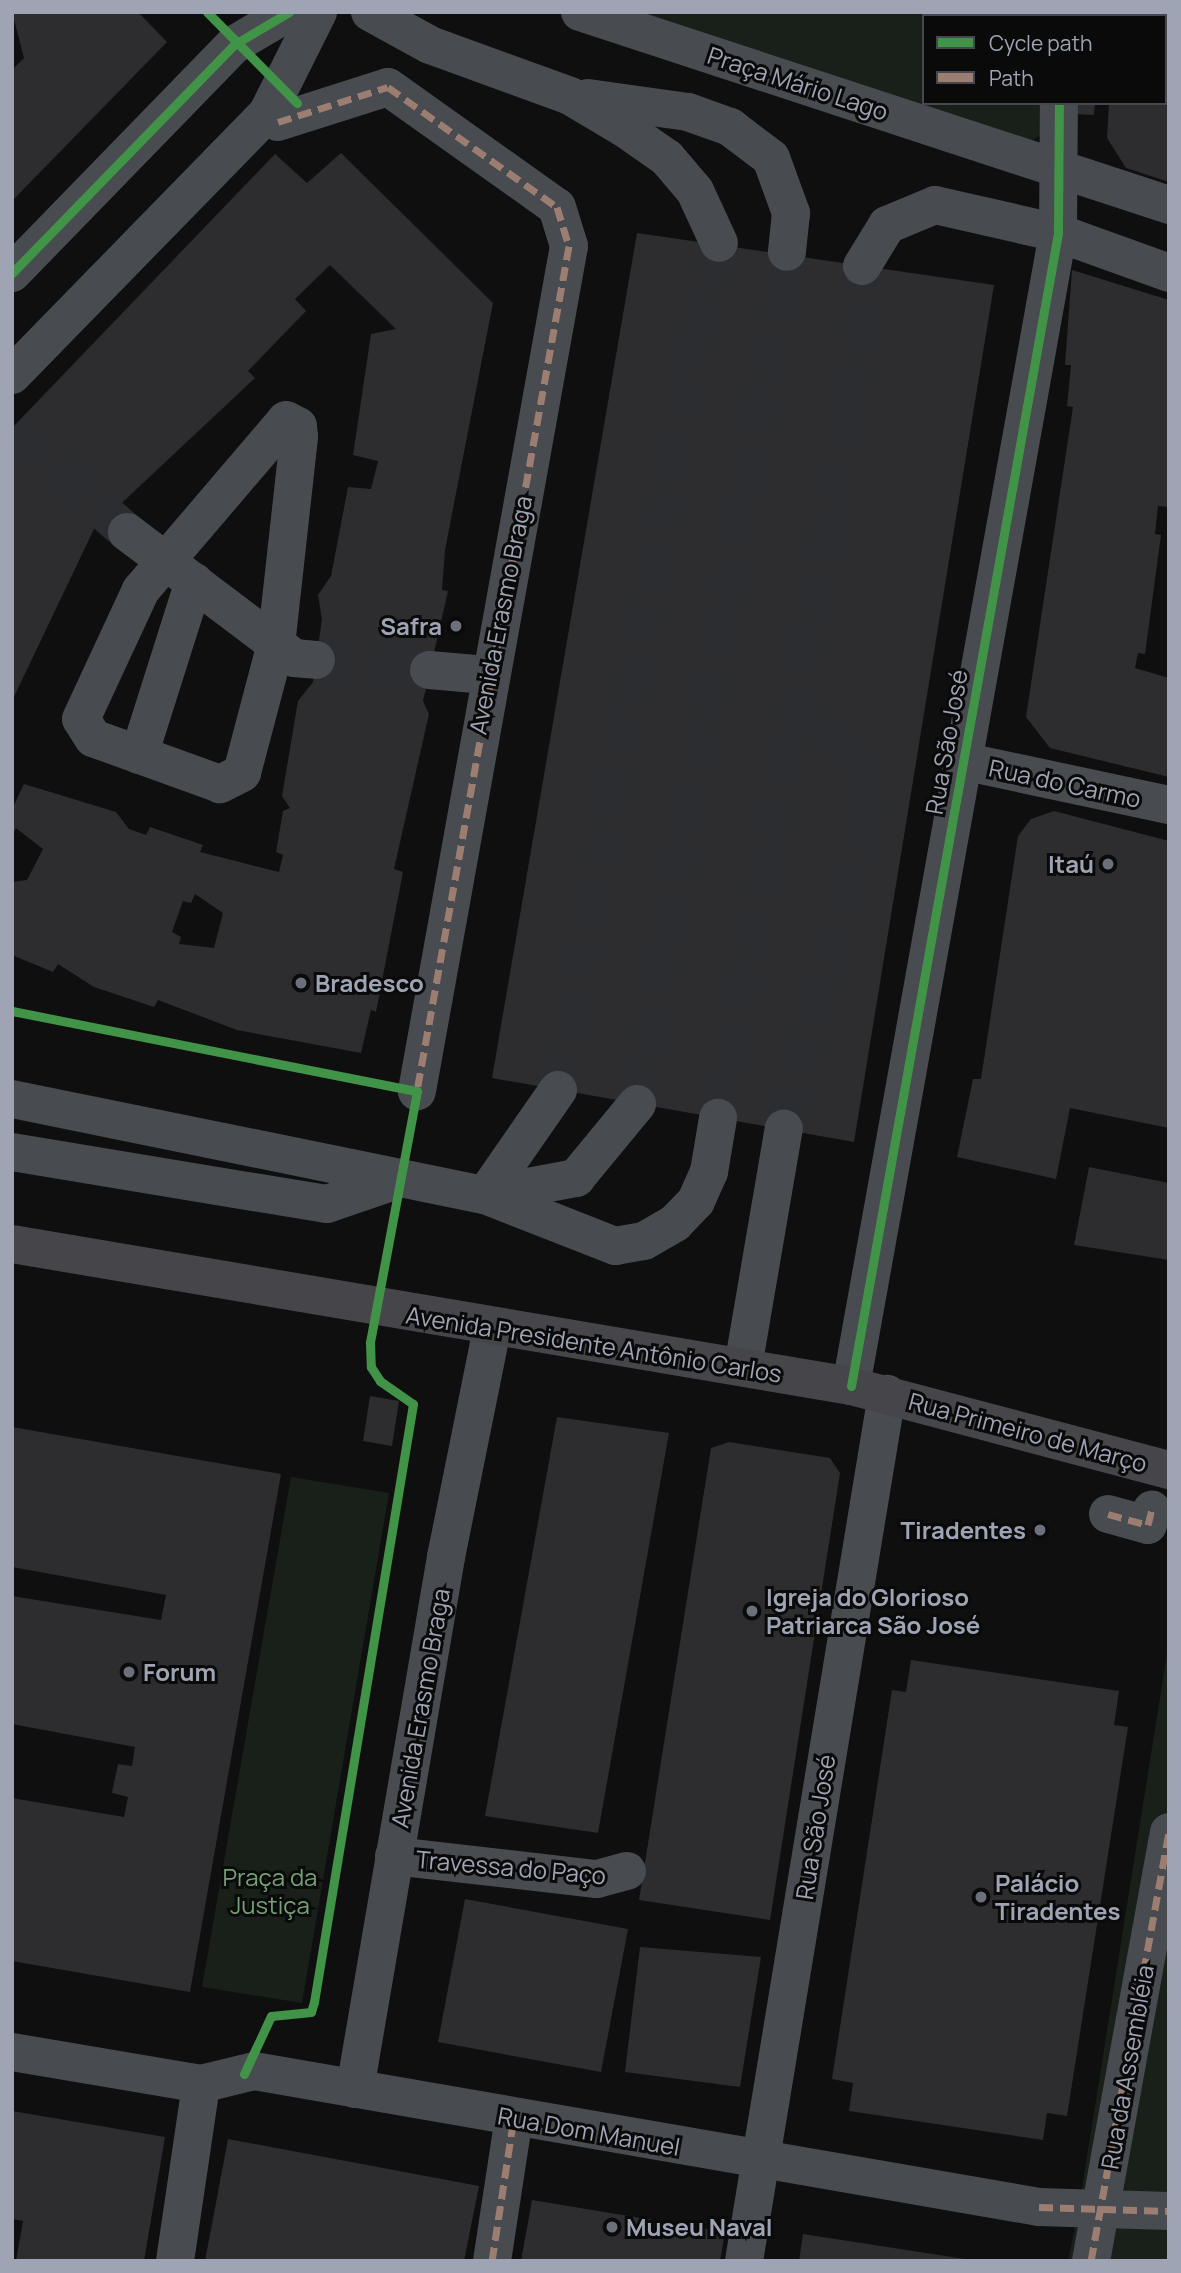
<!DOCTYPE html>
<meta charset="utf-8">
<style>
body{margin:0}
#map{position:relative;width:1181px;height:2273px;overflow:hidden;background:#0f0f10;font-family:Manrope,sans-serif}
div>[style]{position:absolute}
.green>*{inset:0;background:#19201a}
.building>*{inset:0;background:#2d2d2f}
.minor-tunnel>*{height:38px;margin-top:-19px;transform-origin:0;background:repeating-linear-gradient(90deg,#2c2d31 0 38px,transparent 0 57px)}
.minor>*{height:38px;margin:-19px;padding:0 19px;transform-origin:19px;border-radius:19px;background:#484b50}
.major>*{height:38px;margin:-19px;padding:0 19px;transform-origin:19px;border-radius:19px;background:#46464a}
.quiet>*{height:7px;margin-top:-3.5px;transform-origin:0;background:repeating-linear-gradient(90deg,#9b7d72 0 14px,transparent 0 21px)}
.cycleway>*{height:9px;margin:-4.5px;padding:0 4.5px;transform-origin:4.5px;border-radius:4.5px;background:#419447}
.dots>*{width:19px;height:19px;translate:-50% -50%;box-sizing:border-box;border:4px solid #0a0a0b;border-radius:50%}
span{translate:-50% -50%;white-space:nowrap;text-align:center;line-height:1.15;-webkit-text-stroke:6px #0a0a0b;paint-order:stroke}
.street-label{font-size:24px;color:#9ea4b3}
.poi-label{font-size:24px;color:#9ea4b3;font-weight:700}
.right{translate:-100% -50%;text-align:right}
.left{translate:0 -50%;text-align:left}
.park-label{font-size:24px;color:#73a075}
.frame{position:absolute;inset:0;border:14px solid #9ea4b3;pointer-events:none}
.legend{position:absolute;left:922px;top:14px;width:245px;height:91px;box-sizing:border-box;background:#0a0a0b;border:2px solid #45484e;margin:0;padding:9px 12px;list-style:none;font-size:21px;color:#9ea4b3}
.legend li{display:flex;align-items:center;gap:14px;height:35px}
.legend b{width:35px;border:2px solid #45484e}
</style>
<div id="map">
<div class="green">
<i style="clip-path:polygon(623px 12px,1054px 12px,924px 16px,924px 103px,1048px 103px,1044px 133px,1028px 143px)"></i>
<i style="clip-path:polygon(291px 1477px,389px 1493px,302px 2003px,202px 1987px)"></i>
<i style="clip-path:polygon(1169px 1641px,1169px 2261px,1068px 2261px,1079px 2207px)"></i>
</div>
<div class="building">
<i style="clip-path:polygon(12px 12px,138px 12px,167px 42px,12px 201px,12px 70px,24px 58px)"></i>
<i style="clip-path:polygon(1118px 12px,1169px 12px,1169px 182px,1126px 168px,1107px 138px,1109px 103px,1165px 103px,1165px 16px)"></i>
<i style="clip-path:polygon(1074px 103px,1095px 103px,1094px 115px,1074px 114px)"></i>
<i style="clip-path:polygon(evenodd,341px 153px,493px 303px,445px 550px,442px 590px,448px 591px,423px 701px,429px 714px,394px 869px,403px 872px,376px 1012px,371px 1010px,361px 1053px,237px 1030px,158px 1000px,154px 1007px,94px 987px,58px 964px,53px 972px,12px 955px,12px 882px,27px 880px,43px 849px,16px 828px,12px 836px,12px 809px,24px 784px,116px 812px,129px 829px,146px 835px,150px 827px,203px 845px,200px 852px,279px 872px,283px 855px,276px 852px,283px 811px,290px 808px,282px 796px,298px 701px,313px 682px,322px 619px,318px 595px,331px 576px,348px 487px,371px 489px,378px 461px,353px 455px,371px 334px,396px 329px,330px 265px,295px 299px,306px 311px,248px 371px,255px 378px,94px 529px,12px 701px,12px 428px,275px 154px,307px 183px,341px 153px,195px 894px,223px 913px,214px 948px,179px 944px,181px 937px,172px 932px,183px 901px,191px 903px,195px 894px)"></i>
<i style="clip-path:polygon(637px 233px,994px 285px,854px 1142px,492px 1078px)"></i>
<i style="clip-path:polygon(1072px 270px,1169px 300px,1169px 507px,1158px 506px,1155px 534px,1161px 535px,1145px 654px,1138px 653px,1135px 668px,1169px 678px,1169px 777px,1050px 748px,1026px 717px,1073px 407px,1067px 406px,1071px 365px,1065px 365px)"></i>
<i style="clip-path:polygon(1054px 811px,1169px 841px,1169px 1128px,1070px 1108px,1056px 1179px,957px 1157px,973px 1079px,981px 1079px,1018px 836px,1031px 819px)"></i>
<i style="clip-path:polygon(1089px 1167px,1169px 1183px,1169px 1260px,1074px 1245px)"></i>
<i style="clip-path:polygon(370px 1396px,399px 1401px,392px 1446px,363px 1441px)"></i>
<i style="clip-path:polygon(557px 1417px,669px 1433px,598px 1833px,485px 1816px)"></i>
<i style="clip-path:polygon(12px 1427px,281px 1474px,190px 1992px,12px 1961px,12px 1798px,124px 1817px,128px 1797px,112px 1793px,118px 1764px,132px 1766px,135px 1747px,12px 1724px,12px 1596px,161px 1620px,166px 1595px,12px 1567px)"></i>
<i style="clip-path:polygon(729px 1442px,830px 1458px,840px 1473px,770px 1920px,639px 1900px,711px 1448px)"></i>
<i style="clip-path:polygon(911px 1660px,1119px 1691px,1114px 1725px,1128px 1727px,1067px 2116px,1047px 2113px,1043px 2140px,849px 2111px,853px 2083px,832px 2079px,892px 1690px,906px 1692px)"></i>
<i style="clip-path:polygon(465px 1899px,628px 1929px,601px 2072px,438px 2042px)"></i>
<i style="clip-path:polygon(640px 1947px,761px 1957px,740px 2087px,625px 2072px)"></i>
<i style="clip-path:polygon(12px 2111px,165px 2137px,144px 2261px,16px 2261px,23px 2221px,12px 2219px)"></i>
<i style="clip-path:polygon(228px 2139px,479px 2186px,464px 2261px,205px 2261px)"></i>
<i style="clip-path:polygon(532px 2200px,725px 2232px,720px 2261px,521px 2261px)"></i>
<i style="clip-path:polygon(803px 2234px,965px 2259px,965px 2261px,799px 2261px)"></i>
</div>
<div class="minor-tunnel">
<i style="left:12px;top:432px;width:152px;rotate:41deg"></i>
<i style="left:316px;top:660px;width:113px;rotate:5.1deg"></i>
<i style="left:558px;top:1090px;width:768px;rotate:-79.64deg"></i>
<i style="left:696px;top:335px;width:95px;rotate:-76deg"></i>
<i style="left:637px;top:1104px;width:865px;rotate:-80.02deg"></i>
<i style="left:718px;top:1118px;width:729px;rotate:-79.49deg"></i>
<i style="left:851px;top:401px;width:135px;rotate:-85.3deg"></i>
<i style="left:784px;top:1128px;width:325px;rotate:-74.6deg"></i>
<i style="left:870px;top:815px;width:42px;rotate:-92.7deg"></i>
<i style="left:868px;top:773px;width:34px;rotate:-130deg"></i>
<i style="left:846px;top:747px;width:64px;rotate:-149deg"></i>
</div>
<div class="minor">
<i style="left:370px;top:12px;width:68px;rotate:28.8deg"></i>
<i style="left:430px;top:45px;width:149px;rotate:20deg"></i>
<i style="left:570px;top:96px;width:63px;rotate:30.7deg"></i>
<i style="left:624px;top:128px;width:52px;rotate:34.9deg"></i>
<i style="left:667px;top:158px;width:43px;rotate:49.7deg"></i>
<i style="left:695px;top:191px;width:57px;rotate:65.2deg"></i>
<i style="left:580px;top:12px;width:620px;rotate:18.14deg"></i>
<i style="left:1065px;top:16px;width:4px;rotate:-90deg"></i>
<i style="left:588px;top:98px;width:101px;rotate:8deg"></i>
<i style="left:688px;top:112px;width:45px;rotate:19.7deg"></i>
<i style="left:730px;top:127px;width:51px;rotate:37.1deg"></i>
<i style="left:771px;top:158px;width:59px;rotate:70deg"></i>
<i style="left:791px;top:213px;width:39px;rotate:96deg"></i>
<i style="left:278px;top:122px;width:115px;rotate:-17.7deg"></i>
<i style="left:388px;top:87px;width:207px;rotate:35.4deg"></i>
<i style="left:557px;top:207px;width:41px;rotate:72.9deg"></i>
<i style="left:569px;top:246px;width:859px;rotate:100.2deg"></i>
<i style="left:862px;top:266px;width:48px;rotate:-58.6deg"></i>
<i style="left:887px;top:225px;width:52px;rotate:-22.6deg"></i>
<i style="left:935px;top:205px;width:126px;rotate:12.8deg"></i>
<i style="left:1058px;top:233px;width:118px;rotate:19.8deg"></i>
<i style="left:12px;top:273px;width:320px;rotate:-45.8deg"></i>
<i style="left:235px;top:44px;width:63px;rotate:-30.7deg"></i>
<i style="left:12px;top:375px;width:365px;rotate:-45.7deg"></i>
<i style="left:267px;top:114px;width:114px;rotate:-63.4deg"></i>
<i style="left:286px;top:420px;width:13px;rotate:27deg"></i>
<i style="left:298px;top:426px;width:11px;rotate:85deg"></i>
<i style="left:299px;top:437px;width:208px;rotate:96.3deg"></i>
<i style="left:276px;top:644px;width:133px;rotate:104.8deg"></i>
<i style="left:242px;top:773px;width:25px;rotate:153deg"></i>
<i style="left:220px;top:784px;width:135px;rotate:-160.1deg"></i>
<i style="left:93px;top:738px;width:22px;rotate:-122deg"></i>
<i style="left:81px;top:719px;width:142px;rotate:-65.1deg"></i>
<i style="left:141px;top:590px;width:223px;rotate:-49.5deg"></i>
<i style="left:127px;top:532px;width:209px;rotate:37deg"></i>
<i style="left:294px;top:658px;width:22px;rotate:5deg"></i>
<i style="left:429px;top:670px;width:58px;rotate:4.9deg"></i>
<i style="left:139px;top:755px;width:182px;rotate:-72.4deg"></i>
<i style="left:962px;top:761px;width:212px;rotate:12deg"></i>
<i style="left:12px;top:1099px;width:483px;rotate:11.5deg"></i>
<i style="left:485px;top:1195px;width:140px;rotate:21.4deg"></i>
<i style="left:615px;top:1246px;width:29px;rotate:-10deg"></i>
<i style="left:644px;top:1241px;width:36px;rotate:-30deg"></i>
<i style="left:675px;top:1223px;width:30px;rotate:-46deg"></i>
<i style="left:696px;top:1201px;width:32px;rotate:-66deg"></i>
<i style="left:709px;top:1172px;width:55px;rotate:-80.5deg"></i>
<i style="left:12px;top:1152px;width:319px;rotate:9.4deg"></i>
<i style="left:327px;top:1204px;width:77px;rotate:-18.9deg"></i>
<i style="left:485px;top:1195px;width:93px;rotate:-10.6deg"></i>
<i style="left:576px;top:1178px;width:96px;rotate:-50.5deg"></i>
<i style="left:485px;top:1195px;width:128px;rotate:-55.2deg"></i>
<i style="left:743px;top:1367px;width:242px;rotate:-80.3deg"></i>
<i style="left:851px;top:1386px;width:1171px;rotate:-79.82deg"></i>
<i style="left:1058px;top:233px;width:130px;rotate:-89.6deg"></i>
<i style="left:1108px;top:1514px;width:41px;rotate:15.4deg"></i>
<i style="left:1148px;top:1525px;width:16px;rotate:-76deg"></i>
<i style="left:394px;top:1856px;width:204px;rotate:6.5deg"></i>
<i style="left:597px;top:1879px;width:31px;rotate:-15deg"></i>
<i style="left:12px;top:2052px;width:192px;rotate:9.6deg"></i>
<i style="left:201px;top:2084px;width:55px;rotate:-13.8deg"></i>
<i style="left:254px;top:2071px;width:797px;rotate:9.83deg"></i>
<i style="left:1039px;top:2207px;width:130px;rotate:1.8deg"></i>
<i style="left:355px;top:2089px;width:540px;rotate:-80.29deg"></i>
<i style="left:446px;top:1557px;width:233px;rotate:-78.6deg"></i>
<i style="left:175px;top:2261px;width:179px;rotate:-81.6deg"></i>
<i style="left:492px;top:2261px;width:146px;rotate:-81.3deg"></i>
<i style="left:744px;top:2261px;width:879px;rotate:-80.63deg"></i>
<i style="left:1091px;top:2261px;width:436px;rotate:-79.7deg"></i>
</div>
<div class="major">
<i style="left:12px;top:1244px;width:851px;rotate:9.61deg"></i>
<i style="left:851px;top:1386px;width:329px;rotate:14.8deg"></i>
</div>
<div class="quiet">
<i style="left:278px;top:122px;width:115px;rotate:-17.7deg"></i>
<i style="left:388px;top:87px;width:207px;rotate:35.4deg"></i>
<i style="left:557px;top:207px;width:41px;rotate:72.9deg"></i>
<i style="left:569px;top:246px;width:859px;rotate:100.2deg"></i>
<i style="left:1108px;top:1514px;width:41px;rotate:15.4deg"></i>
<i style="left:1148px;top:1525px;width:16px;rotate:-76deg"></i>
<i style="left:1039px;top:2207px;width:130px;rotate:1.8deg"></i>
<i style="left:492px;top:2261px;width:146px;rotate:-81.3deg"></i>
<i style="left:1091px;top:2261px;width:436px;rotate:-79.7deg"></i>
</div>
<div class="cycleway">
<i style="left:207px;top:12px;width:128px;rotate:45.3deg"></i>
<i style="left:12px;top:273px;width:320px;rotate:-45.8deg"></i>
<i style="left:235px;top:44px;width:63px;rotate:-30.7deg"></i>
<i style="left:12px;top:1011px;width:413px;rotate:11.2deg"></i>
<i style="left:417px;top:1091px;width:256px;rotate:100.6deg"></i>
<i style="left:370px;top:1343px;width:24px;rotate:88deg"></i>
<i style="left:371px;top:1367px;width:17px;rotate:57deg"></i>
<i style="left:380px;top:1381px;width:40px;rotate:34.9deg"></i>
<i style="left:413px;top:1404px;width:606px;rotate:99.4deg"></i>
<i style="left:314px;top:2002px;width:10px;rotate:107deg"></i>
<i style="left:311px;top:2012px;width:40px;rotate:174.3deg"></i>
<i style="left:271px;top:2016px;width:64px;rotate:115deg"></i>
<i style="left:851px;top:1386px;width:1171px;rotate:-79.82deg"></i>
<i style="left:1058px;top:233px;width:130px;rotate:-89.6deg"></i>
</div>
<div class="dots">
<i style="left:456px;top:626px;background:#6c707a"></i>
<i style="left:1108px;top:864px;background:#6c707a"></i>
<i style="left:301px;top:983px;background:#6c707a"></i>
<i style="left:1040px;top:1530px;background:#6c707a"></i>
<i style="left:752px;top:1611px;background:#6c707a"></i>
<i style="left:129px;top:1672px;background:#6c707a"></i>
<i style="left:981px;top:1897px;background:#6c707a"></i>
<i style="left:612px;top:2227px;background:#6c707a"></i>
</div>
<div class="street-label">
<span style="left:798px;top:83px;rotate:18deg">Praça Mário Lago</span>
<span style="left:500px;top:615px;rotate:-79deg">Avenida Erasmo Braga</span>
<span style="left:946px;top:742px;rotate:-80deg">Rua São José</span>
<span style="left:1065px;top:783px;rotate:12deg">Rua do Carmo</span>
<span style="left:594px;top:1344px;rotate:9deg">Avenida Presidente Antônio Carlos</span>
<span style="left:1028px;top:1432px;rotate:15deg">Rua Primeiro de Março</span>
<span style="left:420px;top:1708px;rotate:-80deg">Avenida Erasmo Braga</span>
<span style="left:815px;top:1827px;rotate:-81deg">Rua São José</span>
<span style="left:511px;top:1867px;rotate:5deg">Travessa do Paço</span>
<span style="left:1127px;top:2067px;rotate:-80deg">Rua da Assembléia</span>
<span style="left:589px;top:2131px;rotate:10deg">Rua Dom Manuel</span>
</div>
<div class="poi-label">
<span class="right" style="left:442px;top:626px">Safra</span>
<span class="right" style="left:1094px;top:864px">Itaú</span>
<span class="left" style="left:315px;top:983px">Bradesco</span>
<span class="right" style="left:1026px;top:1530px">Tiradentes</span>
<span class="left" style="left:766px;top:1611px">Igreja do Glorioso<br>Patriarca São José</span>
<span class="left" style="left:143px;top:1672px">Forum</span>
<span class="left" style="left:995px;top:1897px">Palácio<br>Tiradentes</span>
<span class="left" style="left:626px;top:2227px">Museu Naval</span>
</div>
<div class="park-label">
<span style="left:270px;top:1891px">Praça da<br>Justiça</span>
</div>
<div class="frame"></div>
<ul class="legend">
<li><b style="height:9px;background:#419447"></b>Cycle path</li>
<li><b style="height:9px;background:#9b7d72"></b>Path</li>
</ul>
</div>
